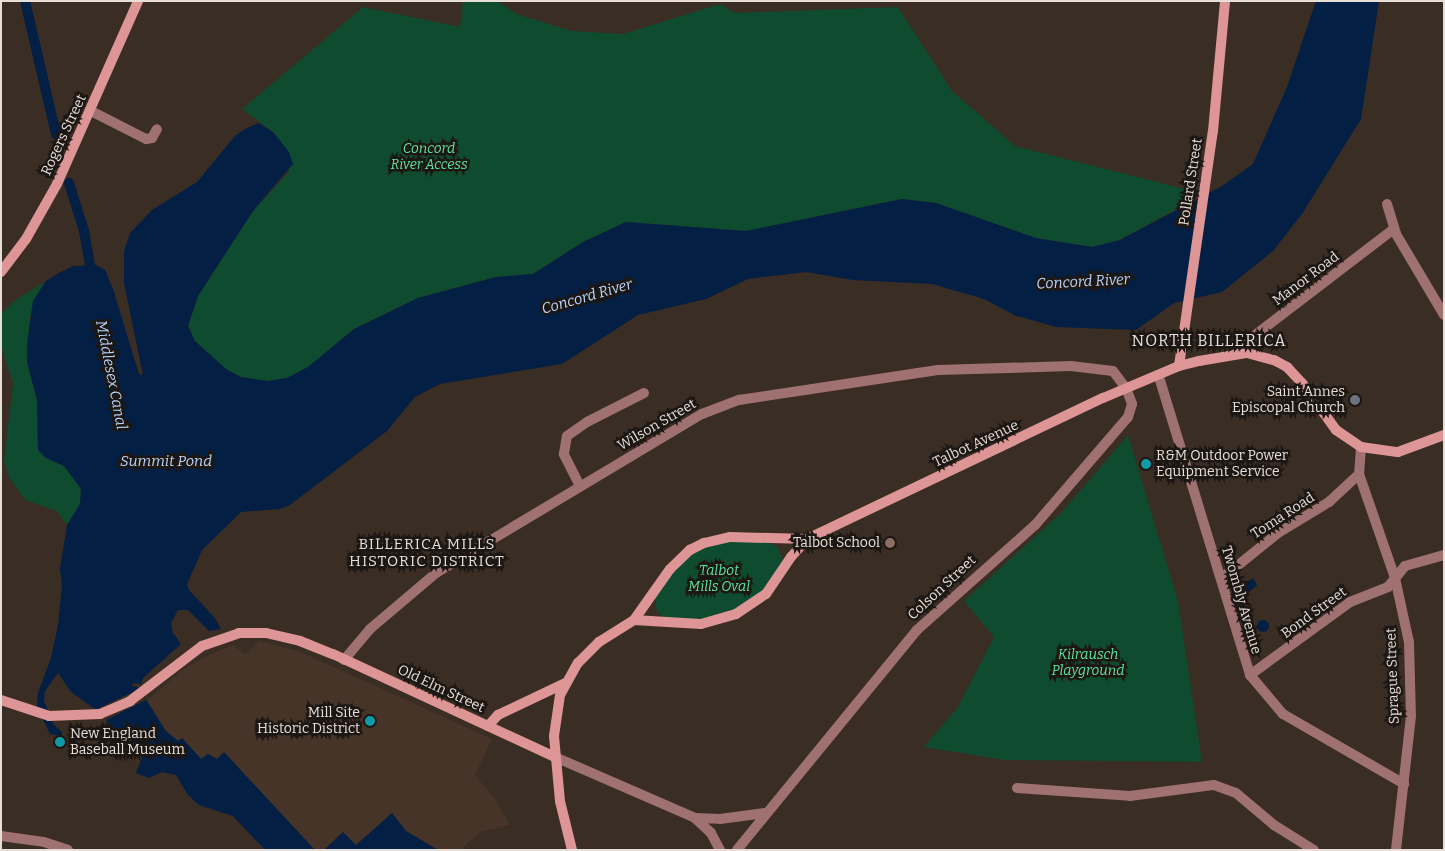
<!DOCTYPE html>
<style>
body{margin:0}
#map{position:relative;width:1445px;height:851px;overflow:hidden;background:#3a2d24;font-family:Bitter,serif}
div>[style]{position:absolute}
.built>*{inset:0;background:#473429}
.green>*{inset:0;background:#0f4b2e}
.water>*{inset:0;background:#031f44}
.round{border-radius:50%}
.pier>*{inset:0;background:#3a2d24}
.canal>*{height:10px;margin:-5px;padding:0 5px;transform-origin:5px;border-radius:5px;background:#031f44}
.street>*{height:10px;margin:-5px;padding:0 5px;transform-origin:5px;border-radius:5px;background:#9f7171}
.secondary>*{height:10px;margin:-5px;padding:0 5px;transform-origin:5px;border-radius:5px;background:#dd9595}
.dots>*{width:14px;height:14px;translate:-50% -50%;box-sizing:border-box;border:2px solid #1d1713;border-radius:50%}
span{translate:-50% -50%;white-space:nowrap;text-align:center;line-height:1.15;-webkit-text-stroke:5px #1d1713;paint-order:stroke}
.street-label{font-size:14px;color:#e7ded8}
.park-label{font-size:14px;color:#5be49c;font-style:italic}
.poi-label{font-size:14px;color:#e7ded8}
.right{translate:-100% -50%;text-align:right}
.left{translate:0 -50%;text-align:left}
.water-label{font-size:15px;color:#b8d4fc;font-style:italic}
.neighbourhood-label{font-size:15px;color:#e7ded8;letter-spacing:1px}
.quarter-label{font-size:16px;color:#e7ded8;letter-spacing:1px}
.frame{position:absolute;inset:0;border:2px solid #e7ded8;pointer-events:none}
</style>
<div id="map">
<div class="built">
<i style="clip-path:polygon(259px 641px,298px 651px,492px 739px,475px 775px,496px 800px,510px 825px,480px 832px,460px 850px,438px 850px,406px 831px,392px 814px,356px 845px,343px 832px,324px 850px,315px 850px,224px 753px,217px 759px,201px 760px,182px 738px,178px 741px,166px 731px,147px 701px,182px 670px,211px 654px,233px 645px,245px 655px)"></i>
</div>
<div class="green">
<i style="clip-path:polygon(463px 1px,497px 1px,519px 15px,572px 31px,623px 34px,720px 4px,735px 13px,898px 7px,952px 91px,1015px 146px,1193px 191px,1190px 202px,1119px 240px,1092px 247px,1036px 238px,936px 203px,902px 199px,746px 231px,626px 222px,583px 242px,533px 274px,496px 277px,418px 298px,354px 329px,308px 367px,287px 378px,268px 381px,241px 377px,226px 369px,195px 341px,188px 326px,198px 296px,253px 211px,289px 172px,274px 133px,242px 109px,363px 7px,460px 27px)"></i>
<i style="clip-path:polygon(46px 281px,38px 292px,30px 317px,27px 362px,37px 400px,38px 450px,46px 458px,64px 466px,81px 489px,80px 504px,67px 525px,57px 511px,25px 500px,9px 477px,4px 461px,13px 383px,1px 346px,1px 314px,14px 301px)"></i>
<i style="clip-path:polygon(1128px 435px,1178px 601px,1202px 762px,1004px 760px,924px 747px,958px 707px,994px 637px,964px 601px,1063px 511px)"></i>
<i style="clip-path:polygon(716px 539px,770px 543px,778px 547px,783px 561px,774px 583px,725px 619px,668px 621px,657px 611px,654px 594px,670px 569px)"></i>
</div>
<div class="water">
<i style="clip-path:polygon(1316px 1px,1379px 1px,1361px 119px,1302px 214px,1273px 251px,1222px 292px,1174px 303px,1136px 330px,1056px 327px,1014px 315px,984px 299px,932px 284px,853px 280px,806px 272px,748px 279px,706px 299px,638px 315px,562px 364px,440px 384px,415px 397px,387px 431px,290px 505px,280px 509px,241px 512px,202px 550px,187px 584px,189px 590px,215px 618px,221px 629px,209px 631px,188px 610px,178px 610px,171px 623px,173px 633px,181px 644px,143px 678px,141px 684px,133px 683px,132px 686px,138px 687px,166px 731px,178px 741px,182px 738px,201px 759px,208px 754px,217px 759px,224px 752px,315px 850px,265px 850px,233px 816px,199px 805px,188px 795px,176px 775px,162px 772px,149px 778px,136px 773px,145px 750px,114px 732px,102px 714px,71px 692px,58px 673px,45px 691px,44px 701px,54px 725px,62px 732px,62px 736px,50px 734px,37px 708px,38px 693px,51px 658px,58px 625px,62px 586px,60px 569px,67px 525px,80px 504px,81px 489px,64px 466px,46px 458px,38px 450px,37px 400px,27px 362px,27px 344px,33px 301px,46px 281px,57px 274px,73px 266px,96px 265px,105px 270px,113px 289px,139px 374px,143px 375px,124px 283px,124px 251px,130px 233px,152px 210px,197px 182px,235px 136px,245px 129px,259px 123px,274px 133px,289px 152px,293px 164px,253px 211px,198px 296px,188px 326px,195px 341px,226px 369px,241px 377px,267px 381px,287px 378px,308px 367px,354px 329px,418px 298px,496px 277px,533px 274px,583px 242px,626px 222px,746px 231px,902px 199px,936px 203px,1036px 238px,1092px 247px,1120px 240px,1222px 186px,1253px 164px,1287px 87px)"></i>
<i style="clip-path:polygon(1253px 578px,1257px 585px,1246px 595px,1241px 587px)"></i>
<i class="round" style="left:1257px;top:620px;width:12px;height:12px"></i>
<i style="clip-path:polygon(392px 813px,406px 831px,438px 850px,324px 850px,343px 832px,356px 845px)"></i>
</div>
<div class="pier">
<i style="clip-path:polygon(139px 689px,146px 700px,104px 721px,97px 709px)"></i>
</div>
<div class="canal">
<i style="left:25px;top:1px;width:137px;rotate:76.9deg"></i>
<i style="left:69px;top:183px;width:50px;rotate:72.6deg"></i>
<i style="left:84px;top:231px;width:47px;rotate:80.1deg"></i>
</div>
<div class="street">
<i style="left:91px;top:111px;width:62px;rotate:27deg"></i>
<i style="left:146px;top:139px;width:6px;rotate:-9deg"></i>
<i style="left:152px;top:138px;width:10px;rotate:-61deg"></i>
<i style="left:1387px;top:204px;width:31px;rotate:73deg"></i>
<i style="left:1396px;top:234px;width:94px;rotate:59.3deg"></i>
<i style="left:1236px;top:354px;width:16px;rotate:-50deg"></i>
<i style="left:1246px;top:342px;width:186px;rotate:-37.4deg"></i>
<i style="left:1159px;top:377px;width:312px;rotate:73deg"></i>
<i style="left:1250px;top:675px;width:51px;rotate:49.8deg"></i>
<i style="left:1283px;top:714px;width:140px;rotate:30deg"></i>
<i style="left:1361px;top:447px;width:27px;rotate:94deg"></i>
<i style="left:1359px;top:474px;width:110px;rotate:70.9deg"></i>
<i style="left:1395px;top:578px;width:66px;rotate:77.7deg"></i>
<i style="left:1409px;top:642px;width:74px;rotate:88.5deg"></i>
<i style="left:1411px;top:716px;width:135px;rotate:96.4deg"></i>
<i style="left:580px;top:486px;width:36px;rotate:-117deg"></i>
<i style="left:564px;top:454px;width:18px;rotate:-81deg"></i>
<i style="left:567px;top:436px;width:24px;rotate:-35deg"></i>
<i style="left:587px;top:422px;width:64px;rotate:-27deg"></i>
<i style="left:1221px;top:579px;width:73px;rotate:-38.9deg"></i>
<i style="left:1278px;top:533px;width:60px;rotate:-31.3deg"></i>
<i style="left:1329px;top:502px;width:41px;rotate:-43deg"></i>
<i style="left:344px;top:660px;width:40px;rotate:-50deg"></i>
<i style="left:370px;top:629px;width:87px;rotate:-40.3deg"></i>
<i style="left:436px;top:573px;width:310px;rotate:-30.9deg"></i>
<i style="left:702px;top:414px;width:40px;rotate:-21deg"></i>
<i style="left:739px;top:400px;width:201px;rotate:-8.6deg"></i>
<i style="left:938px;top:370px;width:133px;rotate:-1.7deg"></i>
<i style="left:1071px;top:366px;width:42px;rotate:6.8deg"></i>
<i style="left:1113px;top:371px;width:21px;rotate:53deg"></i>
<i style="left:1126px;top:388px;width:17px;rotate:69deg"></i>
<i style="left:1132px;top:404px;width:14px;rotate:107deg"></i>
<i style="left:1128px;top:417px;width:143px;rotate:130.7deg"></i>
<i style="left:1035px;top:525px;width:158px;rotate:138.3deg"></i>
<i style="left:917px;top:630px;width:284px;rotate:129.3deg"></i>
<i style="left:1250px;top:675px;width:124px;rotate:-36.1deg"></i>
<i style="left:1350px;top:602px;width:41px;rotate:-21.5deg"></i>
<i style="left:1388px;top:587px;width:27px;rotate:-51deg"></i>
<i style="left:1405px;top:566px;width:41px;rotate:-15.8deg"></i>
<i style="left:555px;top:757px;width:153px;rotate:23.5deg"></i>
<i style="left:695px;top:818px;width:22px;rotate:43deg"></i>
<i style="left:711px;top:833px;width:19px;rotate:62deg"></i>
<i style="left:1017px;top:788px;width:113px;rotate:4deg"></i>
<i style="left:1130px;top:796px;width:85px;rotate:-7.5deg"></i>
<i style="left:1214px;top:785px;width:23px;rotate:20deg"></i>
<i style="left:1236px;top:793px;width:50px;rotate:40.1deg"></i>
<i style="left:1274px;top:825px;width:47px;rotate:32deg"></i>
<i style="left:695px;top:818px;width:25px;rotate:2deg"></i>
<i style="left:720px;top:819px;width:45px;rotate:-7.6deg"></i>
<i style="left:1px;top:836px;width:43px;rotate:7.9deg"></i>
<i style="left:44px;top:842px;width:25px;rotate:18deg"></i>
</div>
<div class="secondary">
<i style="left:1px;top:272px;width:41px;rotate:-52.9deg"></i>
<i style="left:26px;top:239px;width:63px;rotate:-60.6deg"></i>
<i style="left:57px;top:184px;width:200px;rotate:-66.1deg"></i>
<i style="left:1179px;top:366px;width:237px;rotate:-81.8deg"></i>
<i style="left:1213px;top:131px;width:131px;rotate:-84.7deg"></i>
<i style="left:634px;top:620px;width:67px;rotate:3.4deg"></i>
<i style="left:701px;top:624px;width:36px;rotate:-16deg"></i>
<i style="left:736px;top:614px;width:36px;rotate:-34deg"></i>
<i style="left:766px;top:594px;width:45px;rotate:-56deg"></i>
<i style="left:791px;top:557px;width:24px;rotate:-48deg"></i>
<i style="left:807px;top:539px;width:328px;rotate:-25.5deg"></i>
<i style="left:1103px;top:398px;width:82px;rotate:-22.8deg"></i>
<i style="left:1179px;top:366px;width:21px;rotate:-14deg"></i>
<i style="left:1199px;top:361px;width:49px;rotate:-9.5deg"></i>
<i style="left:1247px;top:353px;width:28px;rotate:15deg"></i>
<i style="left:1274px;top:360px;width:15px;rotate:28deg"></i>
<i style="left:1287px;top:367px;width:22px;rotate:47deg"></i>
<i style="left:1302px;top:383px;width:58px;rotate:54.1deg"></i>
<i style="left:1336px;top:430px;width:30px;rotate:34deg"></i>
<i style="left:1361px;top:447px;width:37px;rotate:8deg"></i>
<i style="left:1398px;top:452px;width:49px;rotate:-20.3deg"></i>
<i style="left:1px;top:700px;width:51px;rotate:18.4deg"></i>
<i style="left:49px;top:716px;width:51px;rotate:-2.2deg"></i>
<i style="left:100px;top:714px;width:33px;rotate:-23deg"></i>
<i style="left:130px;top:701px;width:91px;rotate:-37.4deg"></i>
<i style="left:202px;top:646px;width:39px;rotate:-19deg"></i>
<i style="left:239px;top:633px;width:27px"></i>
<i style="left:266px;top:633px;width:35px;rotate:13deg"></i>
<i style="left:300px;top:641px;width:35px;rotate:22deg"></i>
<i style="left:333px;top:654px;width:245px;rotate:24.9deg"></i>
<i style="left:488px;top:726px;width:15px;rotate:-48deg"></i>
<i style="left:498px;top:715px;width:74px;rotate:-25.5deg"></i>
<i style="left:572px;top:850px;width:50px;rotate:-103.8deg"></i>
<i style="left:560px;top:801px;width:65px;rotate:-95.3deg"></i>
<i style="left:554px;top:736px;width:41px;rotate:-81.7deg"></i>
<i style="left:560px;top:695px;width:37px;rotate:-61deg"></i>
<i style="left:578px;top:663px;width:30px;rotate:-45deg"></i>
<i style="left:599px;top:642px;width:41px;rotate:-32.2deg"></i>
<i style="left:634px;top:620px;width:62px;rotate:-54.8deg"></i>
<i style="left:670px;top:569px;width:28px;rotate:-44deg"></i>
<i style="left:690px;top:550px;width:16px;rotate:-27deg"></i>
<i style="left:704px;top:543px;width:27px;rotate:-13deg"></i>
<i style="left:730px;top:537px;width:77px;rotate:1.5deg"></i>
</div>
<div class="dots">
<i style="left:1355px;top:400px;background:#6b7280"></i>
<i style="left:1146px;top:464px;background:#0f9aa8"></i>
<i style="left:890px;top:543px;background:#8d6e63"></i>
<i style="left:370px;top:721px;background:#0f9aa8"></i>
<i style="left:60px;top:742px;background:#0f9aa8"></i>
</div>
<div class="street-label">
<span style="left:64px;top:135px;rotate:-65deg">Rogers Street</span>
<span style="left:1191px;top:182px;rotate:-81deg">Pollard Street</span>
<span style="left:1306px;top:279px;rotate:-37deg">Manor Road</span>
<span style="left:657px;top:425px;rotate:-30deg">Wilson Street</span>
<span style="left:976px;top:444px;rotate:-25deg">Talbot Avenue</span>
<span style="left:1283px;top:516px;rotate:-33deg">Toma Road</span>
<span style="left:942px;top:588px;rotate:-43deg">Colson Street</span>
<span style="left:1241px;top:600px;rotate:74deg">Twombly Avenue</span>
<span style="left:1314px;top:613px;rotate:-36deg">Bond Street</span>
<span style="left:1393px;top:676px;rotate:-92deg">Sprague Street</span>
<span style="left:441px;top:689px;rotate:25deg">Old Elm Street</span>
</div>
<div class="park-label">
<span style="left:429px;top:157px">Concord<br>River Access</span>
<span style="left:719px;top:579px">Talbot<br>Mills Oval</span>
<span style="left:1088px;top:663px">Kilrausch<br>Playground</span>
</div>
<div class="poi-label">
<span class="right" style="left:1345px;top:400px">Saint Annes<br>Episcopal Church</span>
<span class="left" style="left:1156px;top:464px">R&amp;M Outdoor Power<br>Equipment Service</span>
<span class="right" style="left:880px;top:543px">Talbot School</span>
<span class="right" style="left:360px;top:721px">Mill Site<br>Historic District</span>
<span class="left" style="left:70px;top:742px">New England<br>Baseball Museum</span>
</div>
<div class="water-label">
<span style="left:1083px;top:282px;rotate:-3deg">Concord River</span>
<span style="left:587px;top:297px;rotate:-16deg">Concord River</span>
<span style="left:111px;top:375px;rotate:79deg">Middlesex Canal</span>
<span style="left:166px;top:462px">Summit Pond</span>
</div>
<div class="neighbourhood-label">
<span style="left:427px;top:553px">BILLERICA MILLS<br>HISTORIC DISTRICT</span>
</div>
<div class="quarter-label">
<span style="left:1209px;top:341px">NORTH BILLERICA</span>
</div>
<div class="frame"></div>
</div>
